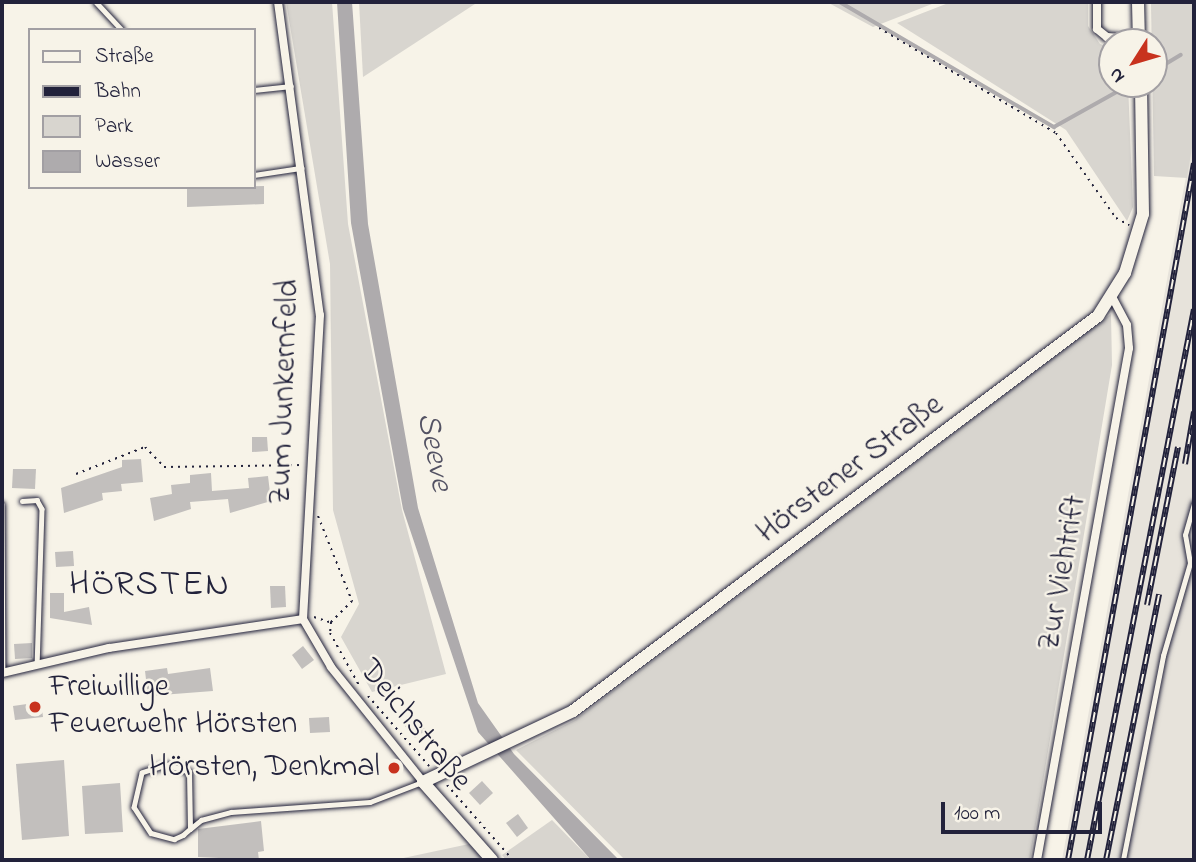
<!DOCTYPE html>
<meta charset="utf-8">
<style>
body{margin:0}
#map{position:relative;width:1196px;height:862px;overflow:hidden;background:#f7f3e8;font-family:"Indie Flower",sans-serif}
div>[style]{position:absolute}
.built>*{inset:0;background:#e7e3db}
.green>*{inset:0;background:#d8d5cf}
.water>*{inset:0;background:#aeabad}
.stream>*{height:3.5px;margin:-1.75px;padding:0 1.75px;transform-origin:1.75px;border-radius:1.75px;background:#aeabad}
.building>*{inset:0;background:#c2bfbd}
.path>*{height:2px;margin-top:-1px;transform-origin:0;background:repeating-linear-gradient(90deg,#22223b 0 2px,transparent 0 7px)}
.roads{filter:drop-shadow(0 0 2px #22223b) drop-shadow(0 0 2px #22223b)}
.lane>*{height:4.5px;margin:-2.25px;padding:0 2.25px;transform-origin:2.25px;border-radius:2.25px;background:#f7f3e8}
.street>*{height:8px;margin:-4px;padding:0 4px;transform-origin:4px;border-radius:4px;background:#f7f3e8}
.secondary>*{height:12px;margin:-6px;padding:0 6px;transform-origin:6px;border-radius:6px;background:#f7f3e8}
.rail>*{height:6px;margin-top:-3px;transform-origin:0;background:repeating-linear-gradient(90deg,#f7f3e8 0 10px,#22223b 0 20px);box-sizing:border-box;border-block:2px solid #22223b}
.dots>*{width:19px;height:19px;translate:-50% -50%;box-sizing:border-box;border:4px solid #f7f3e8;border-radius:50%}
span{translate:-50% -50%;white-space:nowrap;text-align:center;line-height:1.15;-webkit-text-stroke:5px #f7f3e8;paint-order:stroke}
.street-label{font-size:32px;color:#22223b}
.poi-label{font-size:32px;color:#22223b}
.left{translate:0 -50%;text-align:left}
.right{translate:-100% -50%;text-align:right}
.water-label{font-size:33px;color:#535263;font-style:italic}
.quarter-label{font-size:35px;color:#22223b;letter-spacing:2px}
.frame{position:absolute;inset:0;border:4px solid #22223b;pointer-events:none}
.legend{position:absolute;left:28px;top:28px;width:228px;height:161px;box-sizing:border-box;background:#f7f3e8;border:2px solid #a29fa3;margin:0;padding:9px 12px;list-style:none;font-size:21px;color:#22223b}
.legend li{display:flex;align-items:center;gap:14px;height:35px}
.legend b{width:35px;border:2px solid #a29fa3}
.north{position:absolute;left:1098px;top:28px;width:70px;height:70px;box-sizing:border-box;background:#f7f3e8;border:2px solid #a29fa3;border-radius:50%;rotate:233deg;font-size:19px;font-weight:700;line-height:28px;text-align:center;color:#22223b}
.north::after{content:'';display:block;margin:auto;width:24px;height:32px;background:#c8321e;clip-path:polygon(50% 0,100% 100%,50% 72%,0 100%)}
.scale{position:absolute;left:941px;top:802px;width:161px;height:32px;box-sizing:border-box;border:4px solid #22223b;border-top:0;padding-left:9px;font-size:21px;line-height:24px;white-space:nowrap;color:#22223b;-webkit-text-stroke:5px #f7f3e8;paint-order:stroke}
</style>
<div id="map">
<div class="built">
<i style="clip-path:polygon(1194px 136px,1194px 860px,1062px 860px,1180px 208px)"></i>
</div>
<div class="green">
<i style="clip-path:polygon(286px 2px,332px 2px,348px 224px,402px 510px,446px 674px,372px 692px,341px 637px,359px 604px,333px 510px,330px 264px)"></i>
<i style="clip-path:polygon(359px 2px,478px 2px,363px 77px)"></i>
<i style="clip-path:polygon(827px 2px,937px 2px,873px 27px)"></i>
<i style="clip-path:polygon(951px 2px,1088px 2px,1088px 26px,1100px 44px,1112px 48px,1112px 84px,1128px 84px,1133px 207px,1127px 221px,1066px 130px,897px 23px)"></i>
<i style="clip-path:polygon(1151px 2px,1194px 2px,1194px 136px,1187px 178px,1154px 176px)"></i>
<i style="clip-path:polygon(1111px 314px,1112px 365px,1030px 860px,625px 860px,516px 750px,575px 720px)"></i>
<i style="clip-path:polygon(552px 820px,591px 860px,506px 860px,502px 855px)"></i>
<i style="clip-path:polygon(469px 844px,484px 860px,394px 860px)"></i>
</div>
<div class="water">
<i style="clip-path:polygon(337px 2px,352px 2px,368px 224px,418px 508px,478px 703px,514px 754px,619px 860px,591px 860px,478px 732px,403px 509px,351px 223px)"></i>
</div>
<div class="stream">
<i style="left:840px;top:2px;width:248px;rotate:30.3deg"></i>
<i style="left:1054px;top:127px;width:82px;rotate:-29.1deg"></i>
<i style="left:1154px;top:71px;width:31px;rotate:-31deg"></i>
</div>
<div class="building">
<i style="clip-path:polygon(264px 186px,264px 204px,187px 207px,187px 188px)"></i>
<i style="clip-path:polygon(252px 437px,267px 437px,268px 451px,252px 452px)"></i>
<i style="clip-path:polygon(141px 459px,143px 482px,121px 484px,122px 491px,102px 493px,103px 500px,64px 513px,61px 488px,122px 467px,122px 460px)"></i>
<i style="clip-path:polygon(13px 469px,36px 469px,35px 489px,12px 488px)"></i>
<i style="clip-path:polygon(211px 473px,212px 491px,249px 488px,248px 478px,268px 476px,271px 501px,230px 513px,228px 499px,190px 502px,191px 509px,154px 521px,150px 498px,172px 494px,171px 485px,190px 483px,190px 475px)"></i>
<i style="clip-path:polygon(73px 551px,74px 566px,56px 567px,55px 552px)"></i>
<i style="clip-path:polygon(270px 586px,285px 586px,286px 607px,271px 608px)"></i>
<i style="clip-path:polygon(50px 593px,64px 593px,64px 612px,89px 607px,92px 625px,50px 618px)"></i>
<i style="clip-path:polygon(32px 643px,32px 658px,15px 659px,14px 644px)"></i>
<i style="clip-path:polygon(303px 646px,314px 660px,302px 669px,292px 655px)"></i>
<i style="clip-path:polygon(167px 668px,168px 674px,210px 668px,213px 691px,148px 696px,145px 671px)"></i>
<i style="clip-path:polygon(41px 702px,43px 717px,15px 720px,13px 706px)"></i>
<i style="clip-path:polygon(329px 717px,330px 732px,310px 733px,309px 718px)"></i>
<i style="clip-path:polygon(416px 718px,426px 730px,415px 738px,405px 726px)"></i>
<i style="clip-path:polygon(64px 760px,69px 836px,22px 840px,16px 764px)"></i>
<i style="clip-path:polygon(482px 781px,493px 793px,480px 805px,469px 793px)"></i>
<i style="clip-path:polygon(120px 783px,123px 832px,85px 834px,82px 786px)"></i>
<i style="clip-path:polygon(518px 814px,528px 828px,517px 837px,506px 823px)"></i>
<i style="clip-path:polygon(261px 821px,264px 851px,258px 852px,259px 860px,198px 857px,198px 829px)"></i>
</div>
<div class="path">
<i style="left:879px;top:28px;width:206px;rotate:30.7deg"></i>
<i style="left:1056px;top:133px;width:104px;rotate:54.8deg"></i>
<i style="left:1116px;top:218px;width:15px;rotate:28deg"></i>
<i style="left:76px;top:474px;width:74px;rotate:-21.4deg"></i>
<i style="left:145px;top:447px;width:28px;rotate:46deg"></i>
<i style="left:164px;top:467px;width:138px;rotate:-0.8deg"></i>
<i style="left:318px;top:516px;width:92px;rotate:68.2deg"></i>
<i style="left:352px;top:601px;width:30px;rotate:135deg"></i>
<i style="left:331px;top:622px;width:11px;rotate:95deg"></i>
<i style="left:330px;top:633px;width:62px;rotate:60.9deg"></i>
<i style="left:314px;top:617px;width:16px;rotate:18deg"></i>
<i style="left:368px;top:696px;width:93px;rotate:48.9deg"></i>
<i style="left:447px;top:785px;width:100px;rotate:48.7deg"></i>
</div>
<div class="roads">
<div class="lane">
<i style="left:96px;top:2px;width:38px;rotate:47deg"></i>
<i style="left:254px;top:90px;width:37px;rotate:-6deg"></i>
<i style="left:254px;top:175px;width:48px;rotate:-8.5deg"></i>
<i style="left:22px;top:501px;width:15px;rotate:-4deg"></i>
<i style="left:37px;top:500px;width:10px;rotate:61deg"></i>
<i style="left:42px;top:509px;width:156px;rotate:91.8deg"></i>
<i style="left:2px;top:504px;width:168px;rotate:89.7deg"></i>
<i style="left:190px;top:829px;width:57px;rotate:-91deg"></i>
<i style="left:189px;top:772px;width:24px;rotate:-163deg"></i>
<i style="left:166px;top:765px;width:25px;rotate:162deg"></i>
<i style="left:142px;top:773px;width:35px;rotate:103deg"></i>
<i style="left:134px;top:807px;width:31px;rotate:57deg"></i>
<i style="left:151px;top:833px;width:24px;rotate:15deg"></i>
<i style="left:174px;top:839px;width:10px;rotate:-24deg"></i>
<i style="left:183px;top:835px;width:9px;rotate:-41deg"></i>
<i style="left:190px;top:829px;width:14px;rotate:-39deg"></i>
<i style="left:201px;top:820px;width:31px;rotate:-15deg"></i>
<i style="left:231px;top:812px;width:139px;rotate:-4.1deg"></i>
<i style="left:370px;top:802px;width:56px;rotate:-21deg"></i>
<i style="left:1123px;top:860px;width:208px;rotate:-78.9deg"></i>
<i style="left:1163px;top:656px;width:97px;rotate:-73.8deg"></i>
<i style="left:1190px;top:563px;width:28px;rotate:-100deg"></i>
<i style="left:1185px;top:535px;width:33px;rotate:-74deg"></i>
</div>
<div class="street">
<i style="left:278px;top:2px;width:316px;rotate:82.4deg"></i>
<i style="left:320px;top:315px;width:304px;rotate:93.2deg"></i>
<i style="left:1097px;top:2px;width:27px;rotate:90deg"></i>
<i style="left:1097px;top:29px;width:13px;rotate:39deg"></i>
<i style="left:1107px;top:37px;width:32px;rotate:4deg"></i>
<i style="left:303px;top:619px;width:56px;rotate:59.7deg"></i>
<i style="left:331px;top:667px;width:147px;rotate:51.3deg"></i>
<i style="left:2px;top:673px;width:110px;rotate:-13.2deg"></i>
<i style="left:109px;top:648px;width:196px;rotate:-8.5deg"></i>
<i style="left:1037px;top:860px;width:520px;rotate:-79.81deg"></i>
<i style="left:1129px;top:348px;width:23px;rotate:-95deg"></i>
<i style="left:1127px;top:325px;width:32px;rotate:-118deg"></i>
</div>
<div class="secondary">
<i style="left:1138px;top:2px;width:40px;rotate:88.6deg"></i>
<i style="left:492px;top:860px;width:104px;rotate:-131.5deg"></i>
<i style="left:423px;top:782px;width:166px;rotate:-25.3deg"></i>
<i style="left:573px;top:711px;width:657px;rotate:-36.96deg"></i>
<i style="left:1098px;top:316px;width:51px;rotate:-57.9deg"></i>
<i style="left:1125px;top:273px;width:62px;rotate:-73deg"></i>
<i style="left:1143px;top:214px;width:130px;rotate:-90.9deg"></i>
</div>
</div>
<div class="rail">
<i style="left:1185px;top:464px;width:53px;rotate:-80.2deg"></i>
<i style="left:1147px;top:605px;width:161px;rotate:-78.9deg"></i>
<i style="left:1068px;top:860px;width:708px;rotate:-79.75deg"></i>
<i style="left:1087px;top:860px;width:561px;rotate:-79.01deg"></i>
<i style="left:1106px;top:860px;width:271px;rotate:-78.7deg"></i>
</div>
<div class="dots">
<i style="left:35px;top:707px;background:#c8321e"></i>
<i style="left:394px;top:768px;background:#c8321e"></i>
</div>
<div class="street-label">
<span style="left:286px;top:392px;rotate:-88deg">Zum Junkernfeld</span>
<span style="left:851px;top:470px;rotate:-37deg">Hörstener Straße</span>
<span style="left:1064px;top:573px;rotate:-80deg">Zur Viehtrift</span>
<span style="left:414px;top:726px;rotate:51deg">Deichstraße</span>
</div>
<div class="poi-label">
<span class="left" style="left:49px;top:707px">Freiwillige<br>Feuerwehr Hörsten</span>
<span class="right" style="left:380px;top:768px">Hörsten, Denkmal</span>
</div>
<div class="water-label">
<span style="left:433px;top:452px;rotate:79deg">Seeve</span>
</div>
<div class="quarter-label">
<span style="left:150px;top:586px">HÖRSTEN</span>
</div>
<div class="frame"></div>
<ul class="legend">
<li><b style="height:9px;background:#f7f3e8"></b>Straße</li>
<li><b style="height:9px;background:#22223b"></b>Bahn</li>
<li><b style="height:19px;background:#d8d5cf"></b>Park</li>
<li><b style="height:19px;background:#aeabad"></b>Wasser</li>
</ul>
<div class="north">N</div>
<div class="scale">100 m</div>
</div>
